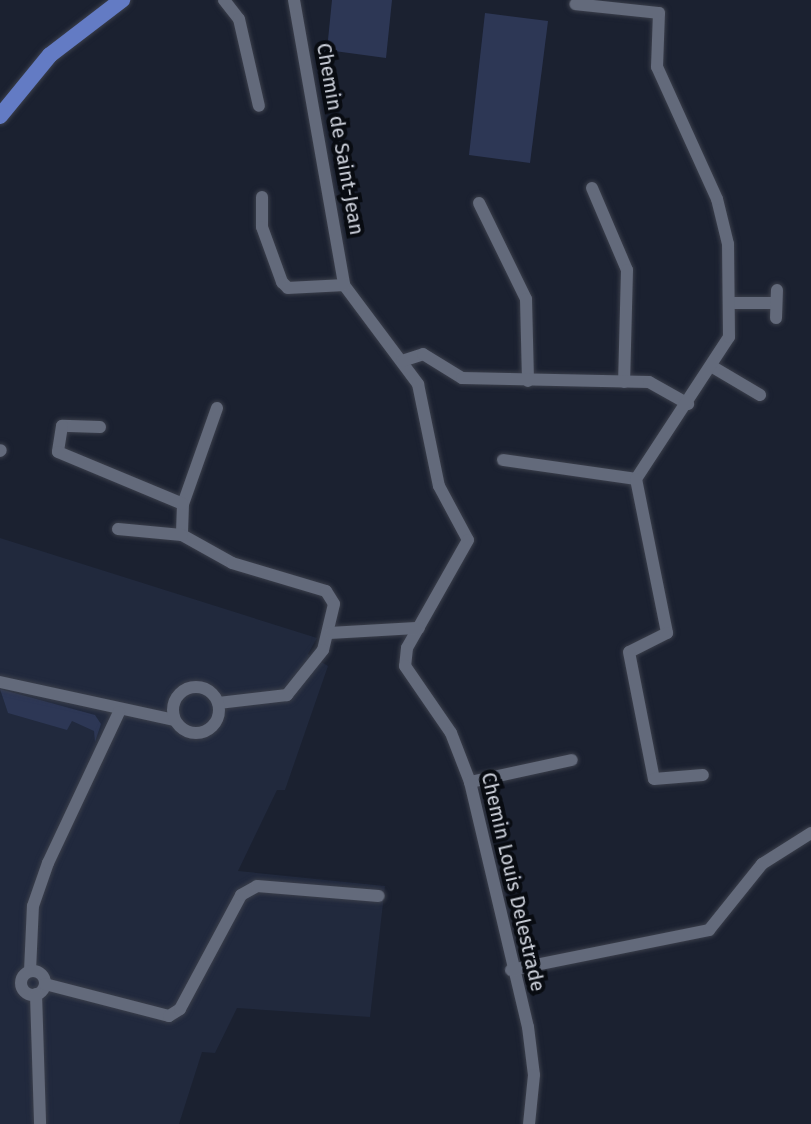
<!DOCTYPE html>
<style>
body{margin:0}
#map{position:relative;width:811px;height:1124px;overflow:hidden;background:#1b2130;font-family:"Fira Sans",sans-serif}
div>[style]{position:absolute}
.built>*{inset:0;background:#21293d}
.green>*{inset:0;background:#2d3755}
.roads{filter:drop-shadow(0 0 2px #3b3f4b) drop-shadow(0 0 2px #3b3f4b)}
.minor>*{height:12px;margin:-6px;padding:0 6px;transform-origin:6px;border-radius:6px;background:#636a7b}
.minor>.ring{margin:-6px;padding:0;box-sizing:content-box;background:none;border:12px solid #636a7b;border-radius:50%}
.major>*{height:16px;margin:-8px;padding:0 8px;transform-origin:8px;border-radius:8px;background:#637bc4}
span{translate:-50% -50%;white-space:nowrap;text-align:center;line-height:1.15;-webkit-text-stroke:8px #080b11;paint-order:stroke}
.street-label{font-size:20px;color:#d0d4de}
</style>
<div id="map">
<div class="built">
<i style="clip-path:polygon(0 538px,317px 638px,308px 654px,328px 666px,285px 790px,277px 790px,238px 871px,385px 886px,370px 1017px,237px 1008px,215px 1053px,202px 1052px,179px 1124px,0 1124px)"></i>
</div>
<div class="green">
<i style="clip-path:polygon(332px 0,392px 0,386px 58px,327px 50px)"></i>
<i style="clip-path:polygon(485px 13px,548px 21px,530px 163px,469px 155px)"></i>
<i style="clip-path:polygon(0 689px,95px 715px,101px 724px,95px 742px,94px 731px,72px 721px,67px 730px,8px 713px)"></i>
</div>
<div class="roads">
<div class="minor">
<i style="left:224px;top:0;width:24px;rotate:52deg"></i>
<i style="left:239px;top:19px;width:89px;rotate:77.1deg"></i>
<i style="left:294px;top:0;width:289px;rotate:80deg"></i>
<i style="left:344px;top:285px;width:124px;rotate:53.2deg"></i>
<i style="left:418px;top:384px;width:104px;rotate:78.4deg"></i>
<i style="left:439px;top:486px;width:61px;rotate:61.8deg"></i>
<i style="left:468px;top:540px;width:124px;rotate:119.5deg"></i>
<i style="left:407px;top:648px;width:18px;rotate:96deg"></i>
<i style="left:405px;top:666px;width:81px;rotate:55.5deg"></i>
<i style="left:451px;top:733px;width:53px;rotate:68.8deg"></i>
<i style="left:470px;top:782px;width:252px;rotate:76.7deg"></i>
<i style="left:528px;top:1027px;width:48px;rotate:82.9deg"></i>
<i style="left:534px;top:1075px;width:49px;rotate:95.8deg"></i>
<i style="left:592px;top:188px;width:89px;rotate:66.9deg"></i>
<i style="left:627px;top:270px;width:112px;rotate:91.5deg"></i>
<i style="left:262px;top:197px;width:30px;rotate:90deg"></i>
<i style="left:262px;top:227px;width:59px;rotate:70deg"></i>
<i style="left:282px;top:282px;width:8px;rotate:45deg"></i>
<i style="left:288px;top:288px;width:56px;rotate:-3.1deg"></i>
<i style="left:479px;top:203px;width:107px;rotate:63.9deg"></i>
<i style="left:526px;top:299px;width:82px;rotate:88.6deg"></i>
<i style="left:729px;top:303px;width:47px"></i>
<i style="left:776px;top:318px;width:28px;rotate:-88deg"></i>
<i style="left:402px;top:361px;width:22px;rotate:-18deg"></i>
<i style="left:423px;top:354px;width:46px;rotate:31.6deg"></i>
<i style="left:462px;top:378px;width:187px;rotate:1.2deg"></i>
<i style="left:649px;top:382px;width:45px;rotate:29.4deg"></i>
<i style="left:711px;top:366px;width:57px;rotate:30.6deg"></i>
<i style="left:217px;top:408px;width:102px;rotate:109.5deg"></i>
<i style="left:183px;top:504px;width:31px;rotate:92deg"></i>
<i style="left:182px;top:535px;width:57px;rotate:29.2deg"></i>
<i style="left:232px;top:563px;width:98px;rotate:16.6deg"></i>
<i style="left:326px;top:591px;width:15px;rotate:58deg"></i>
<i style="left:334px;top:604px;width:47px;rotate:103.4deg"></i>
<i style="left:323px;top:650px;width:58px;rotate:128.7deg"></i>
<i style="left:287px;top:695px;width:69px;rotate:173.4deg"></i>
<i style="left:100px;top:427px;width:38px;rotate:-178deg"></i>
<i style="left:62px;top:426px;width:26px;rotate:99deg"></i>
<i style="left:58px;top:452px;width:135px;rotate:22.6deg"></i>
<i style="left:0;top:451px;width:1px;rotate:-45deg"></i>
<i style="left:503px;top:460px;width:134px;rotate:8.1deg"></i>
<i style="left:636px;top:479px;width:170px;rotate:-56.8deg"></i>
<i style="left:729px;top:337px;width:93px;rotate:-90.6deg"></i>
<i style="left:728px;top:244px;width:46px;rotate:-103.7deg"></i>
<i style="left:717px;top:199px;width:145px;rotate:-114.4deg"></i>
<i style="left:657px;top:67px;width:54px;rotate:-87.9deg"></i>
<i style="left:659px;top:13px;width:84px;rotate:-173.9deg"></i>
<i style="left:636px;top:479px;width:157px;rotate:78.6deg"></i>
<i style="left:667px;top:633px;width:42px;rotate:153.4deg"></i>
<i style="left:629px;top:652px;width:129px;rotate:78.9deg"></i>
<i style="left:654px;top:779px;width:49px;rotate:-4.7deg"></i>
<i style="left:118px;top:529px;width:64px;rotate:5.4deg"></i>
<i style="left:331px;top:633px;width:88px;rotate:-3.3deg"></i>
<i style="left:0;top:682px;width:179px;rotate:12.3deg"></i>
<i class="ring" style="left:173px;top:687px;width:34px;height:34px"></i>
<i style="left:470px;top:782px;width:104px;rotate:-12.2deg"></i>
<i style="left:511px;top:970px;width:202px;rotate:-11.4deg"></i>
<i style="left:709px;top:930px;width:85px;rotate:-51.2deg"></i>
<i style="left:762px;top:864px;width:58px;rotate:-32.3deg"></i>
<i style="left:30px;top:971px;width:65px;rotate:-87.4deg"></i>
<i style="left:33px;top:906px;width:46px;rotate:-70.8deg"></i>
<i style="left:48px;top:863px;width:167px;rotate:-64.8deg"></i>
<i class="ring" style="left:21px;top:971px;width:12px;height:12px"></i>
<i style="left:45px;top:984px;width:128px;rotate:14.5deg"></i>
<i style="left:169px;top:1016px;width:13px;rotate:-32deg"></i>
<i style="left:180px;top:1009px;width:129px;rotate:-61.8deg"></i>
<i style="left:241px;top:895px;width:18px;rotate:-29deg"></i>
<i style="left:257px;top:886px;width:122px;rotate:4.7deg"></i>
<i style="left:36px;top:994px;width:130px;rotate:88.2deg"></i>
</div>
<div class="major">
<i style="left:0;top:116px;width:79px;rotate:-50.7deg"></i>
<i style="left:50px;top:55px;width:91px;rotate:-37.4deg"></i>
</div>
</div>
<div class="street-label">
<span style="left:340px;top:139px;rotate:80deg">Chemin de Saint-Jean</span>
<span style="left:513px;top:882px;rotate:77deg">Chemin Louis Delestrade</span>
</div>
</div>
